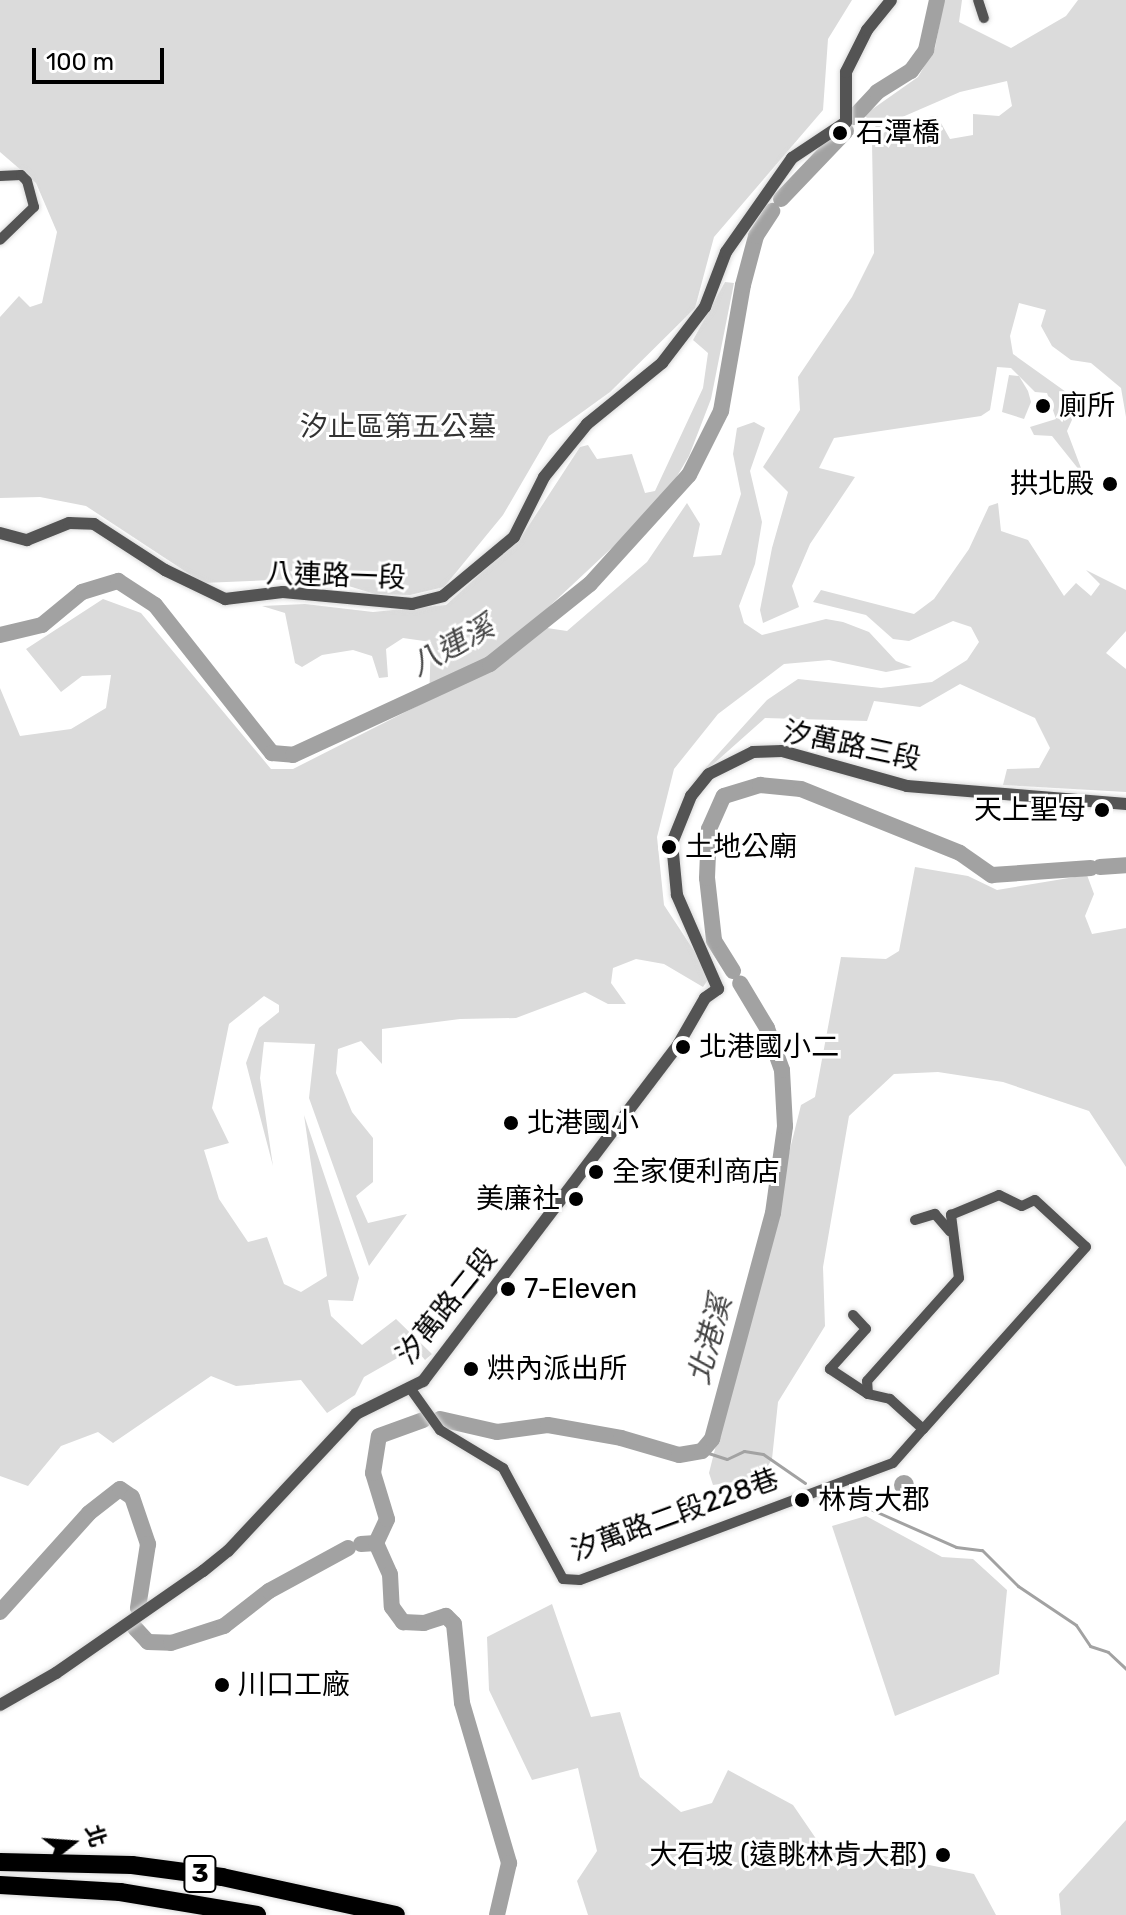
<!DOCTYPE html>
<meta charset="utf-8">
<style>
body{margin:0}
#map{position:relative;width:1126px;height:1915px;overflow:hidden;background:#fff;font-family:Rubik,"Noto Sans TC",sans-serif}
div>[style]{position:absolute}
.green>*{inset:0;background:#dbdbdb}
.water>*{inset:0;background:#a2a2a2}
.round{border-radius:50%}
.stream>*{height:3px;margin:-1.5px;padding:0 1.5px;transform-origin:1.5px;border-radius:1.5px;background:#a2a2a2}
.river>*{height:16px;margin:-8px;padding:0 8px;transform-origin:8px;border-radius:8px;background:#a2a2a2}
.roads{filter:drop-shadow(0 0 2px #dbdbdb) drop-shadow(0 0 2px #dbdbdb)}
.minor>*{height:10px;margin:-5px;padding:0 5px;transform-origin:5px;border-radius:5px;background:#545454}
.tertiary>*{height:12px;margin:-6px;padding:0 6px;transform-origin:6px;border-radius:6px;background:#545454}
.motorway>*{height:18px;margin:-9px;padding:0 9px;transform-origin:9px;border-radius:9px;background:#000}
.dots>*{width:22px;height:22px;translate:-50% -50%;box-sizing:border-box;border:4px solid #fff;border-radius:50%}
span{translate:-50% -50%;white-space:nowrap;text-align:center;line-height:1.15;-webkit-text-stroke:6px #fff;paint-order:stroke}
.shield-label span{padding:2px 6px;background:#fff;border:2px solid;border-radius:6px;-webkit-text-stroke-width:0}
.shield-label{font-size:26px;color:#000;font-weight:700}
.poi-label{font-size:28px;color:#000}
.left{translate:0 -50%;text-align:left}
.right{translate:-100% -50%;text-align:right}
.park-label{font-size:28px;color:#323232}
.street-label{font-size:28px;color:#000}
.water-label{font-size:30px;color:#434343;font-style:italic}
.north{position:absolute;left:32px;top:1803px;width:80px;height:80px;-webkit-text-stroke:6px #fff;paint-order:stroke;rotate:73deg;font-size:22px;font-weight:700;line-height:32px;text-align:center;color:#000}
.north::after{content:'';display:block;margin:auto;width:28px;height:36px;background:#000;clip-path:polygon(50% 0,100% 100%,50% 72%,0 100%)}
.scale{position:absolute;left:32px;top:48px;width:132px;height:36px;box-sizing:border-box;border:4px solid #000;border-top:0;padding-left:10px;font-size:24px;line-height:28px;white-space:nowrap;color:#000;-webkit-text-stroke:6px #fff;paint-order:stroke}
</style>
<div id="map">
<div class="green">
<i style="clip-path:polygon(0 0,852px 0,828px 39px,823px 110px,714px 237px,695px 308px,610px 392px,549px 436px,503px 515px,444px 587px,410px 595px,375px 594px,322px 578px,203px 583px,86px 506px,40px 497px,0 498px,0 317px,19px 296px,30px 307px,42px 303px,57px 232px,36px 183px,0 152px)"></i>
<i style="clip-path:polygon(944px 0,962px 0,959px 22px,1011px 48px,1066px 16px,1078px 0,1126px 0,1126px 417px,1121px 388px,1091px 363px,1071px 360px,1052px 346px,1041px 326px,1046px 310px,1019px 303px,1010px 336px,1013px 354px,1080px 402px,1067px 431px,1084px 476px,1052px 436px,1034px 435px,1030px 427px,1056px 419px,1047px 393px,1035px 392px,1011px 368px,997px 367px,990px 410px,981px 416px,834px 438px,819px 468px,855px 477px,810px 544px,792px 586px,799px 607px,763px 623px,760px 610px,772px 548px,788px 492px,763px 467px,800px 410px,798px 377px,852px 297px,874px 253px,872px 143px,898px 121px,937px 116px,950px 139px,973px 135px,973px 114px,999px 116px,1012px 106px,1007px 81px,960px 92px,877px 128px,864px 115px,918px 77px,935px 48px)"></i>
<i style="clip-path:polygon(725px 282px,734px 283px,711px 399px,689px 456px,663px 500px,539px 616px,547px 628px,567px 631px,647px 562px,687px 503px,700px 524px,693px 557px,721px 555px,741px 494px,733px 454px,737px 428px,754px 422px,765px 428px,750px 471px,762px 522px,755px 564px,739px 606px,744px 623px,762px 635px,826px 619px,843px 622px,869px 632px,896px 661px,912px 667px,886px 672px,829px 660px,784px 664px,718px 714px,674px 769px,657px 837px,664px 905px,702px 963px,709px 978px,703px 987px,664px 964px,636px 959px,613px 968px,611px 983px,626px 1004px,608px 1004px,585px 992px,516px 1018px,460px 1019px,382px 1029px,382px 1064px,361px 1041px,338px 1049px,336px 1073px,352px 1112px,373px 1138px,373px 1182px,356px 1196px,368px 1223px,407px 1214px,369px 1266px,309px 1098px,315px 1044px,264px 1042px,260px 1078px,273px 1166px,246px 1063px,259px 1028px,279px 1012px,279px 1005px,264px 996px,229px 1024px,212px 1108px,229px 1143px,204px 1150px,219px 1199px,248px 1242px,267px 1237px,284px 1284px,301px 1292px,327px 1276px,304px 1115px,359px 1278px,353px 1301px,328px 1300px,331px 1316px,362px 1345px,396px 1319px,432px 1354px,425px 1360px,415px 1348px,364px 1377px,355px 1395px,327px 1413px,301px 1380px,236px 1386px,211px 1376px,113px 1443px,98px 1432px,61px 1446px,28px 1486px,0 1476px,0 688px,20px 736px,71px 729px,106px 708px,111px 675px,82px 676px,61px 692px,26px 649px,103px 599px,141px 613px,271px 769px,293px 769px,429px 700px,431px 642px,403px 638px,386px 649px,388px 677px,379px 678px,372px 656px,353px 650px,322px 655px,302px 667px,295px 663px,285px 613px,262px 606px,305px 604px,373px 612px,446px 605px,522px 536px,580px 447px,588px 445px,597px 459px,632px 454px,645px 493px,655px 491px,703px 388px,708px 353px,693px 340px)"></i>
<i style="clip-path:polygon(1009px 375px,1019px 376px,1028px 391px,1031px 402px,1024px 419px,1002px 412px)"></i>
<i style="clip-path:polygon(998px 503px,1001px 531px,1028px 540px,1064px 596px,1076px 583px,1091px 596px,1100px 584px,1086px 570px,1126px 590px,1126px 631px,1106px 653px,1126px 669px,1126px 792px,1003px 785px,1007px 769px,1039px 768px,1050px 748px,1035px 718px,960px 684px,920px 707px,874px 701px,867px 721px,765px 718px,691px 784px,767px 700px,798px 679px,881px 688px,932px 682px,967px 660px,979px 642px,971px 627px,953px 621px,909px 641px,893px 639px,866px 615px,813px 602px,821px 590px,914px 614px,934px 599px,969px 549px,989px 506px)"></i>
<i style="clip-path:polygon(915px 867px,968px 876px,997px 890px,1087px 875px,1094px 894px,1085px 916px,1092px 934px,1126px 928px,1126px 1167px,1089px 1111px,1003px 1082px,938px 1072px,894px 1074px,849px 1116px,823px 1267px,825px 1326px,778px 1402px,772px 1459px,761px 1478px,713px 1485px,709px 1473px,801px 1105px,815px 1097px,841px 957px,886px 959px,899px 951px)"></i>
<i style="clip-path:polygon(866px 1516px,942px 1557px,973px 1559px,1007px 1590px,999px 1674px,895px 1716px,832px 1526px)"></i>
<i style="clip-path:polygon(552px 1604px,591px 1717px,620px 1712px,640px 1777px,681px 1812px,712px 1803px,728px 1770px,793px 1805px,819px 1843px,974px 1874px,996px 1915px,588px 1915px,577px 1881px,597px 1851px,578px 1768px,532px 1780px,489px 1690px,487px 1637px)"></i>
<i style="clip-path:polygon(1126px 1820px,1126px 1915px,1061px 1915px,1059px 1894px)"></i>
</div>
<div class="water">
<i class="round" style="left:894px;top:1475px;width:20px;height:20px"></i>
</div>
<div class="stream">
<i style="left:702px;top:1451px;width:26px;rotate:18deg"></i>
<i style="left:727px;top:1459px;width:19px;rotate:-25deg"></i>
<i style="left:744px;top:1451px;width:19px;rotate:9deg"></i>
<i style="left:763px;top:1454px;width:51px;rotate:34.6deg"></i>
<i style="left:859px;top:1504px;width:106px;rotate:23.9deg"></i>
<i style="left:956px;top:1547px;width:26px;rotate:7deg"></i>
<i style="left:982px;top:1550px;width:51px;rotate:45deg"></i>
<i style="left:1018px;top:1586px;width:70px;rotate:33.9deg"></i>
<i style="left:1076px;top:1625px;width:25px;rotate:56deg"></i>
<i style="left:1090px;top:1646px;width:19px;rotate:18deg"></i>
<i style="left:1108px;top:1652px;width:25px;rotate:43deg"></i>
</div>
<div class="river">
<i style="left:854px;top:117px;width:34px;rotate:-47deg"></i>
<i style="left:877px;top:92px;width:40px;rotate:-32deg"></i>
<i style="left:911px;top:71px;width:26px;rotate:-54deg"></i>
<i style="left:926px;top:50px;width:51px;rotate:-77.6deg"></i>
<i style="left:781px;top:199px;width:94px;rotate:-46.3deg"></i>
<i style="left:0;top:635px;width:43px;rotate:-13.4deg"></i>
<i style="left:42px;top:625px;width:52px;rotate:-39.5deg"></i>
<i style="left:82px;top:592px;width:38px;rotate:-17deg"></i>
<i style="left:118px;top:581px;width:44px;rotate:33deg"></i>
<i style="left:155px;top:605px;width:189px;rotate:51.7deg"></i>
<i style="left:272px;top:753px;width:21px;rotate:5deg"></i>
<i style="left:293px;top:755px;width:217px;rotate:-24.8deg"></i>
<i style="left:490px;top:664px;width:128px;rotate:-38.7deg"></i>
<i style="left:590px;top:584px;width:147px;rotate:-47.8deg"></i>
<i style="left:689px;top:475px;width:72px;rotate:-63.4deg"></i>
<i style="left:721px;top:411px;width:128px;rotate:-80.1deg"></i>
<i style="left:743px;top:285px;width:51px;rotate:-75.1deg"></i>
<i style="left:756px;top:236px;width:30px;rotate:-57deg"></i>
<i style="left:1100px;top:867px;width:26px;rotate:-4deg"></i>
<i style="left:733px;top:971px;width:36px;rotate:-122deg"></i>
<i style="left:714px;top:940px;width:62px;rotate:-96.4deg"></i>
<i style="left:707px;top:878px;width:49px;rotate:-87.7deg"></i>
<i style="left:709px;top:829px;width:36px;rotate:-66deg"></i>
<i style="left:724px;top:796px;width:38px;rotate:-17deg"></i>
<i style="left:760px;top:785px;width:41px;rotate:5.6deg"></i>
<i style="left:801px;top:789px;width:171px;rotate:21.9deg"></i>
<i style="left:960px;top:853px;width:39px;rotate:35deg"></i>
<i style="left:992px;top:875px;width:99px;rotate:-4deg"></i>
<i style="left:440px;top:1419px;width:58px;rotate:12.8deg"></i>
<i style="left:497px;top:1432px;width:51px;rotate:-7.8deg"></i>
<i style="left:548px;top:1425px;width:74px;rotate:10.1deg"></i>
<i style="left:621px;top:1438px;width:60px;rotate:16.3deg"></i>
<i style="left:679px;top:1455px;width:23px;rotate:-10deg"></i>
<i style="left:702px;top:1451px;width:16px;rotate:-50deg"></i>
<i style="left:712px;top:1439px;width:234px;rotate:-74.9deg"></i>
<i style="left:773px;top:1213px;width:88px;rotate:-82.1deg"></i>
<i style="left:785px;top:1126px;width:56px;rotate:-93.1deg"></i>
<i style="left:782px;top:1070px;width:45px;rotate:-109.7deg"></i>
<i style="left:767px;top:1028px;width:52px;rotate:-121deg"></i>
<i style="left:376px;top:1543px;width:34px;rotate:66deg"></i>
<i style="left:390px;top:1574px;width:33px;rotate:87deg"></i>
<i style="left:392px;top:1607px;width:19px;rotate:54deg"></i>
<i style="left:403px;top:1622px;width:21px;rotate:3deg"></i>
<i style="left:424px;top:1623px;width:23px;rotate:-18deg"></i>
<i style="left:446px;top:1616px;width:11px;rotate:45deg"></i>
<i style="left:454px;top:1624px;width:79px;rotate:84.2deg"></i>
<i style="left:462px;top:1703px;width:167px;rotate:73.6deg"></i>
<i style="left:509px;top:1863px;width:53px;rotate:103deg"></i>
<i style="left:361px;top:1544px;width:15px;rotate:-4deg"></i>
<i style="left:376px;top:1543px;width:26px;rotate:-65deg"></i>
<i style="left:387px;top:1519px;width:48px;rotate:-106.9deg"></i>
<i style="left:373px;top:1473px;width:37px;rotate:-81deg"></i>
<i style="left:379px;top:1436px;width:47px;rotate:-20deg"></i>
<i style="left:0;top:1612px;width:133px;rotate:-48deg"></i>
<i style="left:89px;top:1513px;width:39px;rotate:-38deg"></i>
<i style="left:120px;top:1489px;width:14px;rotate:34deg"></i>
<i style="left:132px;top:1497px;width:50px;rotate:71.2deg"></i>
<i style="left:148px;top:1544px;width:65px;rotate:98.9deg"></i>
<i style="left:135px;top:1628px;width:19px;rotate:47deg"></i>
<i style="left:148px;top:1642px;width:23px;rotate:2deg"></i>
<i style="left:171px;top:1643px;width:56px;rotate:-17.8deg"></i>
<i style="left:224px;top:1626px;width:57px;rotate:-37.9deg"></i>
<i style="left:269px;top:1591px;width:90px;rotate:-28.6deg"></i>
</div>
<div class="roads">
<div class="minor">
<i style="left:978px;top:0;width:19px;rotate:72deg"></i>
<i style="left:0;top:176px;width:21px;rotate:-3deg"></i>
<i style="left:21px;top:175px;width:8px;rotate:45deg"></i>
<i style="left:27px;top:181px;width:27px;rotate:75deg"></i>
<i style="left:34px;top:207px;width:47px;rotate:135.9deg"></i>
<i style="left:915px;top:1220px;width:21px;rotate:-17deg"></i>
<i style="left:935px;top:1214px;width:23px;rotate:49deg"></i>
<i style="left:853px;top:1315px;width:19px;rotate:47deg"></i>
<i style="left:866px;top:1329px;width:54px;rotate:132deg"></i>
<i style="left:830px;top:1369px;width:45px;rotate:33.3deg"></i>
<i style="left:410px;top:1388px;width:52px;rotate:54.5deg"></i>
<i style="left:440px;top:1430px;width:74px;rotate:31.1deg"></i>
<i style="left:503px;top:1468px;width:126px;rotate:61.6deg"></i>
<i style="left:563px;top:1579px;width:17px;rotate:3deg"></i>
<i style="left:580px;top:1580px;width:334px;rotate:-20.5deg"></i>
<i style="left:893px;top:1463px;width:45px;rotate:-48.6deg"></i>
<i style="left:923px;top:1429px;width:45px;rotate:-137.7deg"></i>
<i style="left:890px;top:1399px;width:23px;rotate:-167deg"></i>
<i style="left:868px;top:1394px;width:13px;rotate:-94deg"></i>
<i style="left:867px;top:1381px;width:138px;rotate:-48.2deg"></i>
<i style="left:959px;top:1278px;width:64px;rotate:-97.2deg"></i>
<i style="left:951px;top:1215px;width:52px;rotate:-22.6deg"></i>
<i style="left:999px;top:1195px;width:25px;rotate:26deg"></i>
<i style="left:1022px;top:1206px;width:14px;rotate:-25deg"></i>
<i style="left:1035px;top:1200px;width:69px;rotate:42.7deg"></i>
<i style="left:1086px;top:1247px;width:244px;rotate:131.8deg"></i>
</div>
<div class="tertiary">
<i style="left:0;top:533px;width:28px;rotate:15deg"></i>
<i style="left:27px;top:540px;width:45px;rotate:-22deg"></i>
<i style="left:69px;top:523px;width:25px;rotate:2deg"></i>
<i style="left:94px;top:524px;width:85px;rotate:32.9deg"></i>
<i style="left:165px;top:570px;width:67px;rotate:25.8deg"></i>
<i style="left:225px;top:599px;width:58px;rotate:-6.9deg"></i>
<i style="left:283px;top:592px;width:130px;rotate:5.3deg"></i>
<i style="left:412px;top:604px;width:32px;rotate:-14deg"></i>
<i style="left:443px;top:596px;width:92px;rotate:-39.7deg"></i>
<i style="left:514px;top:537px;width:67px;rotate:-63.4deg"></i>
<i style="left:544px;top:477px;width:68px;rotate:-50.9deg"></i>
<i style="left:587px;top:424px;width:97px;rotate:-39.1deg"></i>
<i style="left:662px;top:363px;width:71px;rotate:-52.5deg"></i>
<i style="left:705px;top:307px;width:59px;rotate:-69.1deg"></i>
<i style="left:726px;top:252px;width:115px;rotate:-54.9deg"></i>
<i style="left:792px;top:158px;width:65px;rotate:-33.7deg"></i>
<i style="left:846px;top:122px;width:50px;rotate:-90deg"></i>
<i style="left:846px;top:72px;width:47px;rotate:-63.4deg"></i>
<i style="left:867px;top:30px;width:38px;rotate:-51deg"></i>
<i style="left:0;top:1705px;width:64px;rotate:-29.7deg"></i>
<i style="left:56px;top:1673px;width:179px;rotate:-34.8deg"></i>
<i style="left:203px;top:1571px;width:32px;rotate:-39deg"></i>
<i style="left:228px;top:1551px;width:187px;rotate:-46.9deg"></i>
<i style="left:356px;top:1414px;width:75px;rotate:-26.2deg"></i>
<i style="left:423px;top:1381px;width:422px;rotate:-52.8deg"></i>
<i style="left:678px;top:1045px;width:54px;rotate:-60.1deg"></i>
<i style="left:705px;top:998px;width:16px;rotate:-35deg"></i>
<i style="left:718px;top:989px;width:103px;rotate:-113.6deg"></i>
<i style="left:677px;top:895px;width:52px;rotate:-95.5deg"></i>
<i style="left:672px;top:843px;width:51px;rotate:-68deg"></i>
<i style="left:691px;top:796px;width:28px;rotate:-51deg"></i>
<i style="left:709px;top:774px;width:49px;rotate:-26.6deg"></i>
<i style="left:753px;top:752px;width:29px;rotate:-2deg"></i>
<i style="left:782px;top:751px;width:130px;rotate:15.6deg"></i>
<i style="left:907px;top:786px;width:220px;rotate:4.7deg"></i>
</div>
<div class="motorway">
<i style="left:0;top:1862px;width:132px;rotate:1.3deg"></i>
<i style="left:132px;top:1865px;width:91px;rotate:7.6deg"></i>
<i style="left:222px;top:1877px;width:178px;rotate:12.3deg"></i>
<i style="left:0;top:1885px;width:120px;rotate:3.3deg"></i>
<i style="left:120px;top:1892px;width:139px;rotate:9.5deg"></i>
</div>
</div>
<div class="dots">
<i style="left:840px;top:133px;background:#000"></i>
<i style="left:1043px;top:406px;background:#000"></i>
<i style="left:1110px;top:484px;background:#000"></i>
<i style="left:1102px;top:810px;background:#000"></i>
<i style="left:669px;top:847px;background:#000"></i>
<i style="left:683px;top:1047px;background:#000"></i>
<i style="left:511px;top:1123px;background:#000"></i>
<i style="left:596px;top:1172px;background:#000"></i>
<i style="left:576px;top:1199px;background:#000"></i>
<i style="left:508px;top:1289px;background:#000"></i>
<i style="left:471px;top:1369px;background:#000"></i>
<i style="left:802px;top:1500px;background:#000"></i>
<i style="left:222px;top:1685px;background:#000"></i>
<i style="left:943px;top:1855px;background:#000"></i>
</div>
<div class="shield-label">
<span style="left:200px;top:1874px">3</span>
</div>
<div class="poi-label">
<span class="left" style="left:856px;top:133px">石潭橋</span>
<span class="left" style="left:1059px;top:406px">廁所</span>
<span class="right" style="left:1094px;top:484px">拱北殿</span>
<span class="right" style="left:1086px;top:810px">天上聖母</span>
<span class="left" style="left:685px;top:847px">土地公廟</span>
<span class="left" style="left:699px;top:1047px">北港國小二</span>
<span class="left" style="left:527px;top:1123px">北港國小</span>
<span class="left" style="left:612px;top:1172px">全家便利商店</span>
<span class="right" style="left:560px;top:1199px">美廉社</span>
<span class="left" style="left:524px;top:1289px">7-Eleven</span>
<span class="left" style="left:487px;top:1369px">烘內派出所</span>
<span class="left" style="left:818px;top:1500px">林肯大郡</span>
<span class="left" style="left:238px;top:1685px">川口工廠</span>
<span class="right" style="left:927px;top:1855px">大石坡 (遠眺林肯大郡)</span>
</div>
<div class="park-label">
<span style="left:398px;top:427px">汐止區第五公墓</span>
</div>
<div class="street-label">
<span style="left:336px;top:576px;rotate:2deg">八連路一段</span>
<span style="left:852px;top:746px;rotate:12deg">汐萬路三段</span>
<span style="left:447px;top:1306px;rotate:-51deg">汐萬路二段</span>
<span style="left:675px;top:1515px;rotate:-20deg">汐萬路二段228巷</span>
</div>
<div class="water-label">
<span style="left:452px;top:646px;rotate:-29deg">八連溪</span>
<span style="left:710px;top:1340px;rotate:-75deg">北港溪</span>
</div>
<div class="north">北</div>
<div class="scale">100 m</div>
</div>
